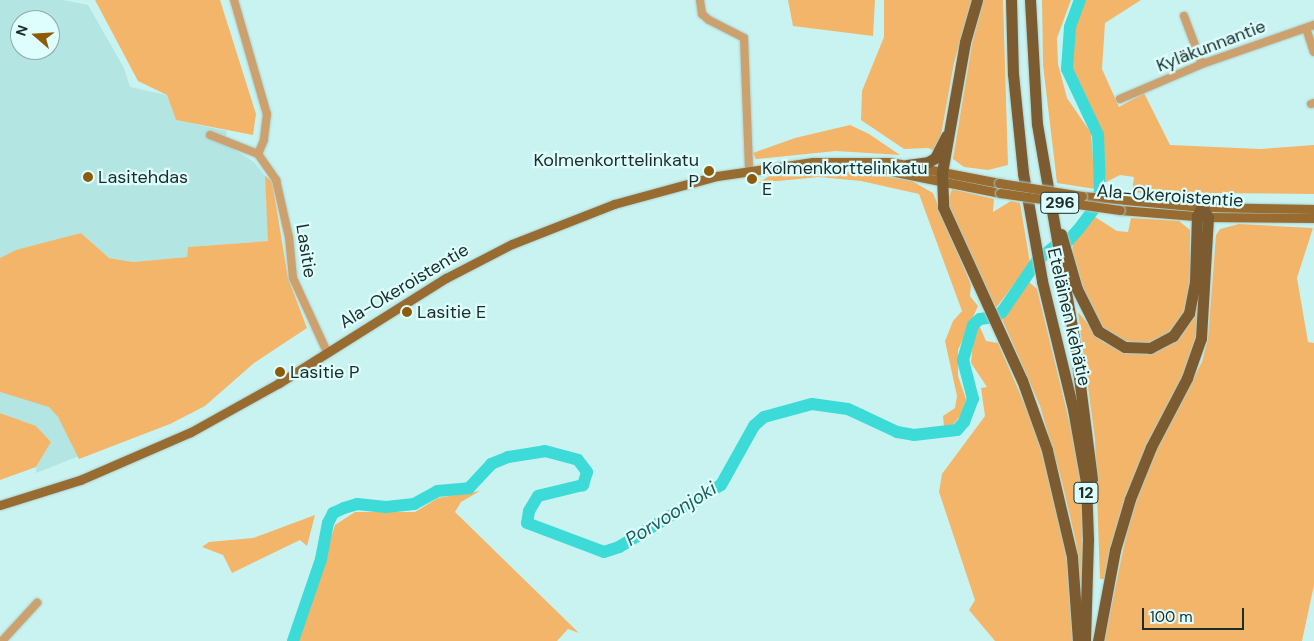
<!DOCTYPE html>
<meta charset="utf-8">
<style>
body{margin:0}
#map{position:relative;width:1314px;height:641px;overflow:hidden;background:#c9f3f1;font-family:"DM Sans",sans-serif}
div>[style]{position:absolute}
.built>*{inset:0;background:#b3e5e3}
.green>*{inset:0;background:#f3b569}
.river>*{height:12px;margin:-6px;padding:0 6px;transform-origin:6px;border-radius:6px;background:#3ddbd8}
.roads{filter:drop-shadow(0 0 1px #aacfcd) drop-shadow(0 0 1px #aacfcd)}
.minor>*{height:8px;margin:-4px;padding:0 4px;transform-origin:4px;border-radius:4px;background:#cca16e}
.major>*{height:9px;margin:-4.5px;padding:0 4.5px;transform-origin:4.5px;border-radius:4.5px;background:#986b30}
.highway>*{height:11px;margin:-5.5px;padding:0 5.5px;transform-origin:5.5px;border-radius:5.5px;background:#7d5b30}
.bridges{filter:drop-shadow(0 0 1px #aacfcd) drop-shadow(0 0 1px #aacfcd)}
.major-bridge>*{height:9px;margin:-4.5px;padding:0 4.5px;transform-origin:4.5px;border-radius:4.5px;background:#986b30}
.dots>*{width:14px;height:14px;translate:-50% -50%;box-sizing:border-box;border:2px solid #ddfefd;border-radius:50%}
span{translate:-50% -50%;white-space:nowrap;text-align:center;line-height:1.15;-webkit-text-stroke:4.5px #ddfefd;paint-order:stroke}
.shield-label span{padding:1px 4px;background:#ddfefd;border:1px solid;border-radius:4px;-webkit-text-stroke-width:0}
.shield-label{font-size:16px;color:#1b2c2b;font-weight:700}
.street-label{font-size:18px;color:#1b2c2b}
.poi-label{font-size:18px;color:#1b2c2b}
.right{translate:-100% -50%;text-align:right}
.left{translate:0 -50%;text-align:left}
.water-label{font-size:19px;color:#1f5d5c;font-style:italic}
.north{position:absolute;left:10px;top:10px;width:50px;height:50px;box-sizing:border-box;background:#ddfefd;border:1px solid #8faaa9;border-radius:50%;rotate:289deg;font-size:14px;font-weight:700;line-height:20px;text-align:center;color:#1b2c2b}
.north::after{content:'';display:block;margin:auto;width:18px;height:22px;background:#8e5b08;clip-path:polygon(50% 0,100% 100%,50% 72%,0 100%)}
.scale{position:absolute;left:1142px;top:608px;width:102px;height:22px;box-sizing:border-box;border:2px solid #1b2c2b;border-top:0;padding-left:6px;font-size:15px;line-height:18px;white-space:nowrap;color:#1b2c2b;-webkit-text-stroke:4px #ddfefd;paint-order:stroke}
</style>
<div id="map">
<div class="built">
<i style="clip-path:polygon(evenodd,0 0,63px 0,88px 5px,124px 68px,130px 87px,167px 95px,176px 120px,227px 131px,224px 143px,254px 162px,265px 176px,269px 241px,188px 247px,187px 257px,133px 262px,109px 258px,81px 233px,0 258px,0 0,20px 20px,50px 20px,50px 50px,20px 50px,20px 20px)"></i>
<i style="clip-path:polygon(0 392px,48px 405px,58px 417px,79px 456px,36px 473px,36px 467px,51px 442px,36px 426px,0 413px)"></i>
</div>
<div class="green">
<i style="clip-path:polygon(95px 0,220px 0,256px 114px,253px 135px,176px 120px,167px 95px,138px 81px)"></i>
<i style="clip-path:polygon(788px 0,875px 0,873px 36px,793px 26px)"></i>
<i style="clip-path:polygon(884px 0,972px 0,954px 63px,941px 135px,936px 151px,928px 148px,904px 149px,861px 120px,862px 91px,884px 37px)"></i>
<i style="clip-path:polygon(983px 0,1003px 0,1008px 165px,988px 170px,964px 167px,953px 159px,972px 44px)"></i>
<i style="clip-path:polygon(1042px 0,1071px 0,1057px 38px,1058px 64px,1067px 98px,1091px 133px,1095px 189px,1057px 183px,1043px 65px)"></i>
<i style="clip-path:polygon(1085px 0,1141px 0,1105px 23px,1102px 69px,1119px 107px,1144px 93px,1170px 145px,1261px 149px,1314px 145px,1314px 194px,1212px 193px,1192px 197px,1175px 196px,1132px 192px,1134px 177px,1120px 175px,1106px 182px,1101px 133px,1071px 64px,1074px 27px)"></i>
<i style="clip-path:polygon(850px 125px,869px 134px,900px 155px,836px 151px,756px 159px,753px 153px,795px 138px)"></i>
<i style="clip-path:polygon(812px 170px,865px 173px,912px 181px,933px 193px,971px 285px,970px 296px,978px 306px,958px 350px,958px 376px,966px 399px,961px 415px,951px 427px,944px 427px,943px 416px,955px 408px,957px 396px,945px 341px,953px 321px,962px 311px,919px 194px,861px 181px,819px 177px,758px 183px,771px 175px)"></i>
<i style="clip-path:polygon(265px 176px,272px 181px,288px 278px,307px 328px,254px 363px,205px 406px,170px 424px,79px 459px,58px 417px,49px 407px,0 392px,0 258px,16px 250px,81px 233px,109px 258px,133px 262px,187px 257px,188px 247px,268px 241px)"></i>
<i style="clip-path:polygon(952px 189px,994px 199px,993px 212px,1011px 201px,1020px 203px,1030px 263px,996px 308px,953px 219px,948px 201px)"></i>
<i style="clip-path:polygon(1095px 217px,1117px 231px,1128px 232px,1131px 218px,1179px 221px,1190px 230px,1190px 297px,1178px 324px,1164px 337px,1146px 344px,1114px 339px,1100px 328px,1091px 313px,1072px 252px,1073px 244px)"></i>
<i style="clip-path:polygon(1239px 224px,1313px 228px,1297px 278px,1308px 342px,1314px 343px,1314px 585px,1302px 641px,1104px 641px,1132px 508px,1150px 461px,1202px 362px,1208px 338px,1216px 235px,1220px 229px)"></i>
<i style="clip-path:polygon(1029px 282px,1037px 289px,1078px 457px,1083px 500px,1082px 600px,1076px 542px,1062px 482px,1040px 406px,1002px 319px)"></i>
<i style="clip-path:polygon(1198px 301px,1200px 317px,1192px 353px,1104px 579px,1100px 579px,1095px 439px,1078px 312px,1103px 342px,1117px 348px,1167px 345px,1182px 335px)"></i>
<i style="clip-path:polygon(979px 325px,986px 341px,998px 343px,1031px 419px,1047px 468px,1066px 549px,1073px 641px,995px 641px,969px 610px,975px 600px,939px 492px,942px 474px,985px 416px,981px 388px,987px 387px,971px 363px,974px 332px)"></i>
<i style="clip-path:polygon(0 413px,36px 426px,51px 442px,36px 467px,0 480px)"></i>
<i style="clip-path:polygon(480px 491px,461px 502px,455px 512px,579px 633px,568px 629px,557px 641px,298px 641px,335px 525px,355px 512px,415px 512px,438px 498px)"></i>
<i style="clip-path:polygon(315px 515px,307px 546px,300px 540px,232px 573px,223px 555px,202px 547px,209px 542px,253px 538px)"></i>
</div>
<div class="river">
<i style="left:293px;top:641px;width:87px;rotate:-71.1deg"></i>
<i style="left:321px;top:559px;width:37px;rotate:-79deg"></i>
<i style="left:328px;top:523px;width:11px;rotate:-63deg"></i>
<i style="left:333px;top:513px;width:12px;rotate:-24deg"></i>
<i style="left:344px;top:508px;width:14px;rotate:-17deg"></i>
<i style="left:357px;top:504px;width:29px;rotate:6deg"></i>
<i style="left:386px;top:507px;width:28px;rotate:-6deg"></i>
<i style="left:414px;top:504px;width:26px;rotate:-29deg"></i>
<i style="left:437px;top:491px;width:32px;rotate:-5deg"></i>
<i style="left:469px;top:488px;width:33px;rotate:-47deg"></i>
<i style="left:491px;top:464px;width:18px;rotate:-22deg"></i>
<i style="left:508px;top:457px;width:37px;rotate:-9deg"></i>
<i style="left:545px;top:451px;width:34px;rotate:15deg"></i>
<i style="left:578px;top:460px;width:15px;rotate:53deg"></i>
<i style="left:587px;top:472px;width:14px;rotate:107deg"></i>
<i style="left:583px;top:485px;width:46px;rotate:166.3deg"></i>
<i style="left:538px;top:496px;width:17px;rotate:121deg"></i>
<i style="left:529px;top:511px;width:12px;rotate:99deg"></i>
<i style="left:527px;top:523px;width:82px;rotate:20.6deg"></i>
<i style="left:604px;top:552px;width:16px;rotate:-18deg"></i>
<i style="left:619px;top:547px;width:119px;rotate:-31.3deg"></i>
<i style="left:721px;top:485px;width:68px;rotate:-60.8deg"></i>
<i style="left:754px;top:426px;width:13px;rotate:-42deg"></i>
<i style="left:764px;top:417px;width:50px;rotate:-15.2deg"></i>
<i style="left:812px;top:404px;width:36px;rotate:8deg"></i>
<i style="left:848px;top:409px;width:54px;rotate:25.1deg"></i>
<i style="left:897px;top:432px;width:17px;rotate:10deg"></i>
<i style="left:914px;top:435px;width:43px;rotate:-6.6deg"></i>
<i style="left:957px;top:430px;width:11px;rotate:-49deg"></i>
<i style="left:964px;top:422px;width:25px;rotate:-69deg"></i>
<i style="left:973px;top:399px;width:40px;rotate:-104.4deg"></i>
<i style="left:963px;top:360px;width:36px;rotate:-74deg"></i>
<i style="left:973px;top:325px;width:9px;rotate:-41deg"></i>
<i style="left:980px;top:319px;width:14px;rotate:-8deg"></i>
<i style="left:994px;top:317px;width:9px;rotate:-32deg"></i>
<i style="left:1002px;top:312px;width:62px;rotate:-55.5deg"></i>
<i style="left:1037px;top:261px;width:26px;rotate:-40deg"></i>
<i style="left:1057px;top:244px;width:11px;rotate:-15deg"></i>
<i style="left:1068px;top:241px;width:15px;rotate:-48deg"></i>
<i style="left:1078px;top:230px;width:25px;rotate:-53deg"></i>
<i style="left:1093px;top:210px;width:20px;rotate:-70deg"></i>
<i style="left:1100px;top:191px;width:56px;rotate:-92deg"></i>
<i style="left:1098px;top:135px;width:73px;rotate:-115.2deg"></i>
<i style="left:1067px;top:69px;width:42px;rotate:-85.9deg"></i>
<i style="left:1070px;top:27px;width:29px;rotate:-70deg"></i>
</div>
<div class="roads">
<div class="minor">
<i style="left:234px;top:0;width:119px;rotate:73.9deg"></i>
<i style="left:267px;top:114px;width:26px;rotate:97deg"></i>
<i style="left:264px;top:140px;width:15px;rotate:113deg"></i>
<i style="left:700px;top:0;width:14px;rotate:82deg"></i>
<i style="left:702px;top:14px;width:9px;rotate:41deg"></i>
<i style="left:709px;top:20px;width:39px;rotate:27deg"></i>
<i style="left:744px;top:38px;width:131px;rotate:87.8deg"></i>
<i style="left:1184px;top:16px;width:51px;rotate:69.4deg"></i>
<i style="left:1306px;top:28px;width:25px;rotate:72deg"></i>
<i style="left:1120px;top:99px;width:89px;rotate:-23.1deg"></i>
<i style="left:1202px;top:64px;width:119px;rotate:-19.2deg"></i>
<i style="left:1311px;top:104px;width:3px;rotate:-18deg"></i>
<i style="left:210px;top:135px;width:52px;rotate:21.6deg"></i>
<i style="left:258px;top:154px;width:32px;rotate:55deg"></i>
<i style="left:276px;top:180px;width:58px;rotate:77.2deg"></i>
<i style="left:289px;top:237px;width:41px;rotate:84.4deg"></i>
<i style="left:293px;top:278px;width:81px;rotate:65.3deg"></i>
<i style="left:2px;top:641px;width:52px;rotate:-47.4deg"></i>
</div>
<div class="major">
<i style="left:865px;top:166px;width:138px;rotate:11.3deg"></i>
<i style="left:1082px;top:196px;width:121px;rotate:5.2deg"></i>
<i style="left:1202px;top:207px;width:112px;rotate:1deg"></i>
<i style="left:1120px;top:210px;width:88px;rotate:4.5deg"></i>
<i style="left:1208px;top:217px;width:106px;rotate:0.5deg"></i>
<i style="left:0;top:505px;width:84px;rotate:-17.4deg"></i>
<i style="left:80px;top:480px;width:121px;rotate:-23.4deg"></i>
<i style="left:191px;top:432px;width:101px;rotate:-29.1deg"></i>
<i style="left:279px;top:383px;width:197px;rotate:-32.2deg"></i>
<i style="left:446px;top:278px;width:74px;rotate:-27.3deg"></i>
<i style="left:512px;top:244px;width:110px;rotate:-21.4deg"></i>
<i style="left:614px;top:204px;width:107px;rotate:-15.2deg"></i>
<i style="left:717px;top:176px;width:97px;rotate:-8.3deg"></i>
<i style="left:813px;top:162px;width:77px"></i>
<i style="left:890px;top:162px;width:111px;rotate:10.9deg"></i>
</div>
<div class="highway">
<i style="left:977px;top:0;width:44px;rotate:105.9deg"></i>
<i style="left:965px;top:42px;width:132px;rotate:100deg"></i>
<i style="left:942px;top:172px;width:35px;rotate:88deg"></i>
<i style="left:943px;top:207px;width:190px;rotate:65.5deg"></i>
<i style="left:1022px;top:380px;width:74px;rotate:70.3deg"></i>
<i style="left:1047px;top:450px;width:110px;rotate:76.8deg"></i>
<i style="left:1072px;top:557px;width:84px;rotate:85.9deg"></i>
<i style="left:1011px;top:0;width:74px;rotate:88.5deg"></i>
<i style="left:1013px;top:74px;width:100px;rotate:84.2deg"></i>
<i style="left:1023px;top:173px;width:110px;rotate:80deg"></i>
<i style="left:1042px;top:281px;width:132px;rotate:76.4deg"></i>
<i style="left:1073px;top:409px;width:74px;rotate:79.9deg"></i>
<i style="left:1086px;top:482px;width:57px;rotate:88deg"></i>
<i style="left:1088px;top:539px;width:102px;rotate:91.7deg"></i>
<i style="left:1030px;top:0;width:124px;rotate:86.8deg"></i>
<i style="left:1037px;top:124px;width:217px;rotate:80.2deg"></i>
<i style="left:1074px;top:338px;width:142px;rotate:82.7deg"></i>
<i style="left:907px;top:165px;width:21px;rotate:-8deg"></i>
<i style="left:928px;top:162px;width:8px;rotate:-30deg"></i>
<i style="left:935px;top:158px;width:25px;rotate:-63deg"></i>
<i style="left:1061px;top:234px;width:57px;rotate:73.8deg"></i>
<i style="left:1077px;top:289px;width:47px;rotate:63.4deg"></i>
<i style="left:1098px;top:331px;width:31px;rotate:31deg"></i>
<i style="left:1125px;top:347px;width:25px;rotate:2deg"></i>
<i style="left:1150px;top:348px;width:26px;rotate:-28deg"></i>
<i style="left:1173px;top:336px;width:28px;rotate:-55deg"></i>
<i style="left:1189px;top:313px;width:32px;rotate:-79deg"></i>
<i style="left:1195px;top:282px;width:66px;rotate:-88.3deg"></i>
<i style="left:1197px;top:216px;width:10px;rotate:-61deg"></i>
<i style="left:1098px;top:641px;width:93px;rotate:-79.4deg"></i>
<i style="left:1115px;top:550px;width:53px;rotate:-73.6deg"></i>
<i style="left:1130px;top:499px;width:56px;rotate:-68deg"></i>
<i style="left:1151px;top:447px;width:78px;rotate:-62.4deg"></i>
<i style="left:1187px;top:378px;width:42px;rotate:-70.7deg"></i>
<i style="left:1201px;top:338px;width:121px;rotate:-86.7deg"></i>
<i style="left:1208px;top:217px;width:12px;rotate:-121deg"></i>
</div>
</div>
<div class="bridges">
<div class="major-bridge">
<i style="left:999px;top:183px;width:84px;rotate:8.9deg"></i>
<i style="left:1000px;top:193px;width:121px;rotate:8.1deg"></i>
</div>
</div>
<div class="dots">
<i style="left:709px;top:171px;background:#8e5b08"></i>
<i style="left:88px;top:177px;background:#8e5b08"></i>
<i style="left:752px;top:179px;background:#8e5b08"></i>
<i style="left:407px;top:312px;background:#8e5b08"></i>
<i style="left:280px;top:372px;background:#8e5b08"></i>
</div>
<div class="shield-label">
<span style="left:1060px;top:203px">296</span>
<span style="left:1086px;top:493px">12</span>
</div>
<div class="street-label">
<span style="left:1211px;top:46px;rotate:-21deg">Kyläkunnantie</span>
<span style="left:1170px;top:196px;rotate:4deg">Ala-Okeroistentie</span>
<span style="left:306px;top:251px;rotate:81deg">Lasitie</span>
<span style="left:404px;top:286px;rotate:-31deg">Ala-Okeroistentie</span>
<span style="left:1069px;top:317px;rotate:77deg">Eteläinen kehätie</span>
</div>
<div class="poi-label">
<span class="right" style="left:699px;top:171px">Kolmenkorttelinkatu<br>P</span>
<span class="left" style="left:762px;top:179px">Kolmenkorttelinkatu<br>E</span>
<span class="left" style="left:98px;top:177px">Lasitehdas</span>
<span class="left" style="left:417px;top:312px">Lasitie E</span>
<span class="left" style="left:290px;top:372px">Lasitie P</span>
</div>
<div class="water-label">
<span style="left:671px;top:514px;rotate:-32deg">Porvoonjoki</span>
</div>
<div class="north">N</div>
<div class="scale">100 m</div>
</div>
